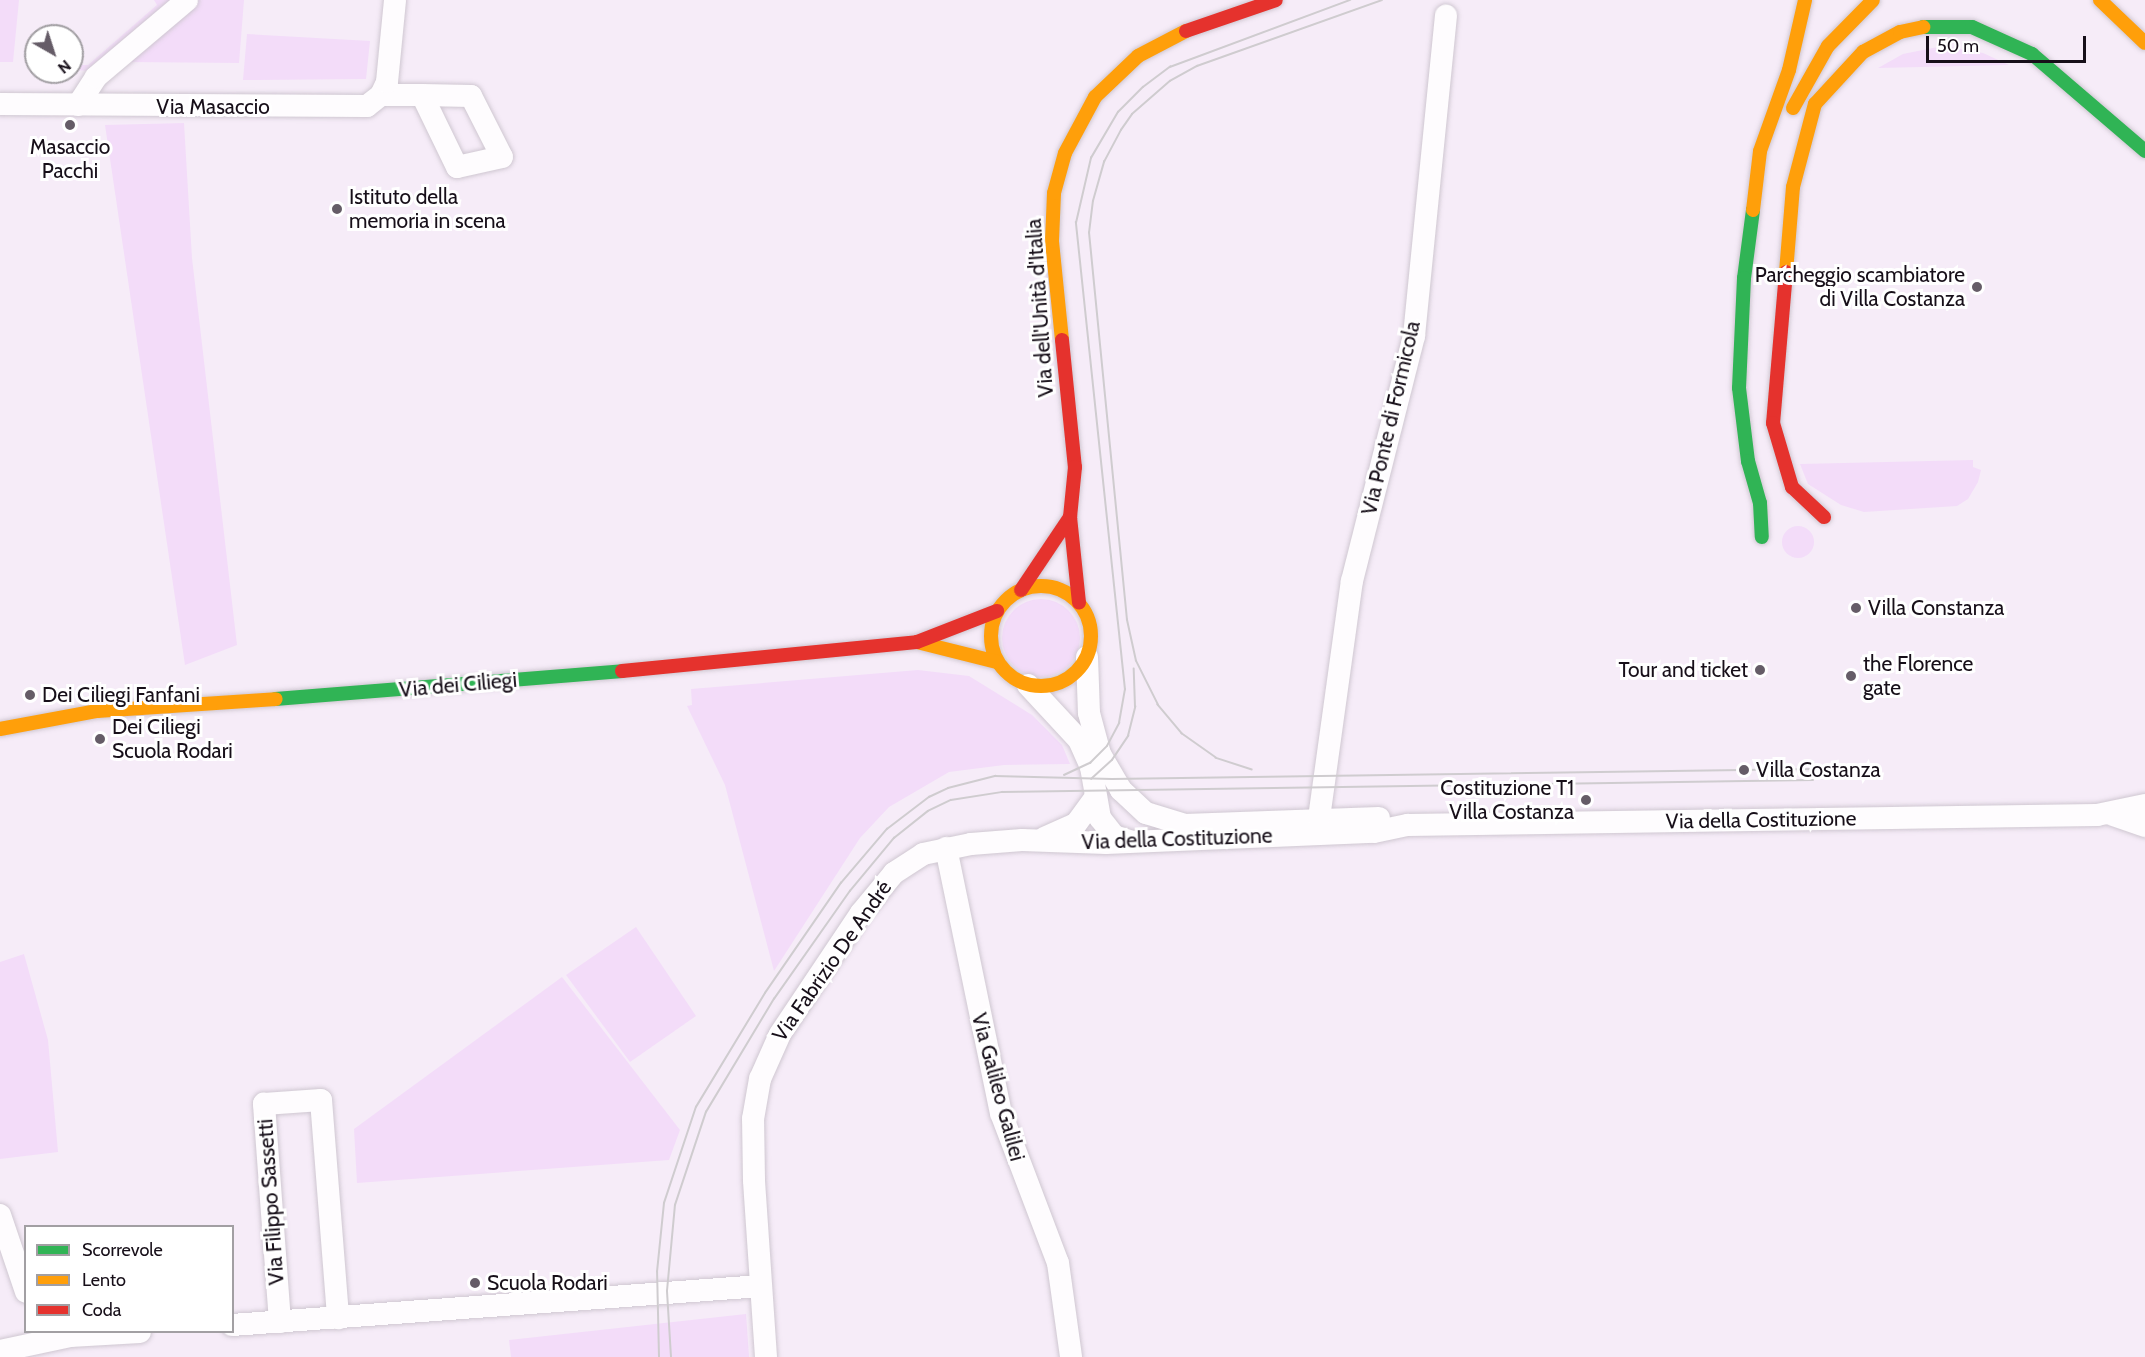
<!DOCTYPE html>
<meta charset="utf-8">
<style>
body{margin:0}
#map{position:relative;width:2145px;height:1357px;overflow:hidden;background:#f6ecf8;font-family:Cabin,sans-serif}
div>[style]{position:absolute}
.green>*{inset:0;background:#f3dcf9}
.round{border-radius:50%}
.roads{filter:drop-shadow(0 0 2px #cfc7d1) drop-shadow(0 0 2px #cfc7d1)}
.street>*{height:22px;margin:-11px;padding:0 11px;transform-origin:11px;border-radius:11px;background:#fefcfe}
.fast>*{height:14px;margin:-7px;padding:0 7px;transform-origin:7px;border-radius:7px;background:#30b455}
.slow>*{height:14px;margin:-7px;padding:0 7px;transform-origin:7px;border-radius:7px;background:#ff9f0a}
.slow>.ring{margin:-7px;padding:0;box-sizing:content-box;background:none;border:14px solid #ff9f0a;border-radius:50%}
.jam>*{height:14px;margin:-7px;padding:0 7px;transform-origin:7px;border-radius:7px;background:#e5322d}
.tram>*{height:1.5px;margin:-0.75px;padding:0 0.75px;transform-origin:0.75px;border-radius:0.75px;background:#cfcccf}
.dots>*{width:16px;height:16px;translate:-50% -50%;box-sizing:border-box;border:3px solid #fff;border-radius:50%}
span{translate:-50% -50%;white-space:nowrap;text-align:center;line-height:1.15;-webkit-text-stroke:6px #fff;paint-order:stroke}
.street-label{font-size:21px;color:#170f19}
.poi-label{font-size:21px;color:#170f19}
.left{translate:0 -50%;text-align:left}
.right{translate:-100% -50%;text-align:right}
.legend{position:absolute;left:24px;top:1225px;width:210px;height:108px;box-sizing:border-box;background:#fff;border:2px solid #a29fa3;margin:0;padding:8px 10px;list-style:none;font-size:18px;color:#170f19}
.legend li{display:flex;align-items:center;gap:12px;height:30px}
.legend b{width:30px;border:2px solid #a29fa3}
.north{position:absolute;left:24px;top:24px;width:60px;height:60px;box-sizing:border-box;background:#fff;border:2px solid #a29fa3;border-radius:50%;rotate:141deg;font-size:16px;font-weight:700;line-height:24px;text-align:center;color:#170f19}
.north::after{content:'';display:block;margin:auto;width:21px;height:27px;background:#655c67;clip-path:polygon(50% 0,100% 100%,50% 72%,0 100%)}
.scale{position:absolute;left:1926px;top:36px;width:160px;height:27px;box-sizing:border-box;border:3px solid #170f19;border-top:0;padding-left:8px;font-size:18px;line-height:21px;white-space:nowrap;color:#170f19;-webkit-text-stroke:4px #fff;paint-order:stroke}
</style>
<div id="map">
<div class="green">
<i style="clip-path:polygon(0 0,19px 0,13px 62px,0 62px)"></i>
<i style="clip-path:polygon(154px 0,174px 0,89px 71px,76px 70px,76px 65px,88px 65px,157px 5px)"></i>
<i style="clip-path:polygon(199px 0,244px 0,239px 63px,129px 62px)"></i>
<i style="clip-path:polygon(247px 34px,370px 41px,366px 79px,243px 80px)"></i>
<i style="clip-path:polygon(1943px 46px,1983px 53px,2009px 65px,1878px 68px,1903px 54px)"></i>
<i style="clip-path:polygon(184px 123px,192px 258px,237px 645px,185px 665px,105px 125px)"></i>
<i style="clip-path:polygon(1973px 460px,1973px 467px,1981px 470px,1978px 482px,1968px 499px,1957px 506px,1864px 512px,1841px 505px,1808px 484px,1800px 464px)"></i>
<i class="round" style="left:1782px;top:526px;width:32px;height:32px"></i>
<i class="round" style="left:1002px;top:599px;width:78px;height:78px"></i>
<i style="clip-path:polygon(918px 670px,969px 676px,1032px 715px,1062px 745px,1070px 764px,1004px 765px,949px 772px,889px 807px,860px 838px,774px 971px,725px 785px,687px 706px,692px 705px,691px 689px)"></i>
<i style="clip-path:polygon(636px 927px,696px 1016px,630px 1062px,566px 975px)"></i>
<i style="clip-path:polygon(24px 954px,48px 1040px,58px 1152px,0 1159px,0 962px)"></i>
<i style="clip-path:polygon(562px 977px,680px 1130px,669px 1160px,357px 1183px,354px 1129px)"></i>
<i style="clip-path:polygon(746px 1314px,749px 1357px,511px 1357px,509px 1340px)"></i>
</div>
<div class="roads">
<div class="street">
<i style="left:381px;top:95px;width:41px"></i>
<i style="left:422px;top:95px;width:49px;rotate:1.2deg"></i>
<i style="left:471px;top:96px;width:68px;rotate:63.1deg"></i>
<i style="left:502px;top:157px;width:46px;rotate:167.5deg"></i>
<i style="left:457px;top:167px;width:80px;rotate:-115.9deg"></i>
<i style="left:0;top:104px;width:367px;rotate:0.3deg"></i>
<i style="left:367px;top:106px;width:18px;rotate:-38deg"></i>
<i style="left:381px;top:95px;width:14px;rotate:-65deg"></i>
<i style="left:387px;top:82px;width:82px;rotate:-84.4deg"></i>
<i style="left:78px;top:105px;width:33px;rotate:-57deg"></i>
<i style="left:96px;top:77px;width:119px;rotate:-40.2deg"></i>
<i style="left:1087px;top:657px;width:56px;rotate:88deg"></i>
<i style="left:1089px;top:713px;width:42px;rotate:75deg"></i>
<i style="left:1100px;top:754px;width:42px;rotate:59.7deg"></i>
<i style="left:1121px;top:790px;width:34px;rotate:43deg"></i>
<i style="left:1146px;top:813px;width:41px;rotate:17.1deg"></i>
<i style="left:1185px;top:825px;width:194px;rotate:-2.1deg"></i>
<i style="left:1028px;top:685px;width:75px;rotate:47.2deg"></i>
<i style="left:1079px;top:740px;width:30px;rotate:66deg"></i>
<i style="left:1091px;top:767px;width:52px;rotate:80deg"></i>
<i style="left:1100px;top:818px;width:23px;rotate:52deg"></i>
<i style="left:1114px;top:836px;width:16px;rotate:18deg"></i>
<i style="left:2113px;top:815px;width:34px;rotate:19deg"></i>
<i style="left:1319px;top:818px;width:239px;rotate:-82.1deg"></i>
<i style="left:1352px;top:581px;width:253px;rotate:-75.8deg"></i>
<i style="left:1414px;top:336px;width:322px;rotate:-84.3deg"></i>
<i style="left:1044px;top:838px;width:35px;rotate:-24deg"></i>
<i style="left:1076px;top:824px;width:32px;rotate:-54deg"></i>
<i style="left:946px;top:848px;width:271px;rotate:78.3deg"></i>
<i style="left:1001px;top:1113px;width:160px;rotate:69.2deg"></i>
<i style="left:1058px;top:1263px;width:95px;rotate:82.1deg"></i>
<i style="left:0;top:1215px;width:81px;rotate:71.3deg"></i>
<i style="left:280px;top:1322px;width:219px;rotate:-94.2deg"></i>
<i style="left:264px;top:1104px;width:57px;rotate:-4deg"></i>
<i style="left:321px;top:1100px;width:219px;rotate:85.5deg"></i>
<i style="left:232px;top:1325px;width:530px;rotate:-4.22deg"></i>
<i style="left:0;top:1351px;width:72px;rotate:-12.1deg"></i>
<i style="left:70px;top:1336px;width:70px;rotate:-3.3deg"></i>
<i style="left:766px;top:1357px;width:177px;rotate:-93.9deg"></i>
<i style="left:754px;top:1180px;width:61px;rotate:-90.9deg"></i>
<i style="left:753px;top:1119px;width:41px;rotate:-80.1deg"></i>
<i style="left:760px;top:1079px;width:49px;rotate:-66deg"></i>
<i style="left:780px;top:1034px;width:146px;rotate:-56.2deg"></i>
<i style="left:861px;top:913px;width:52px;rotate:-50.5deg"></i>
<i style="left:894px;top:873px;width:35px;rotate:-33deg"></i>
<i style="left:923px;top:854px;width:49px;rotate:-11.8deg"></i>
<i style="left:971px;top:844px;width:51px;rotate:-4.5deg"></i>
<i style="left:1022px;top:840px;width:84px;rotate:2deg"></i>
<i style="left:1106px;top:843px;width:268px;rotate:-2.4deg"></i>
<i style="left:1374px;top:832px;width:35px;rotate:-12deg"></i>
<i style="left:1408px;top:825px;width:689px;rotate:-0.83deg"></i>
<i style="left:2097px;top:815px;width:49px;rotate:-11.8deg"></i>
</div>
<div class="fast">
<i style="left:1923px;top:27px;width:49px"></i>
<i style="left:1972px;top:27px;width:66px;rotate:24.2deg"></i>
<i style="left:2032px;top:54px;width:149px;rotate:40.6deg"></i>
<i style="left:1753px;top:210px;width:69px;rotate:97.5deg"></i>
<i style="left:1744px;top:278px;width:110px;rotate:92.6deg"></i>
<i style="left:1739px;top:388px;width:74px;rotate:83deg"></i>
<i style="left:1748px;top:461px;width:44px;rotate:74.1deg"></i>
<i style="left:1760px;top:503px;width:34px;rotate:87deg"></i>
<i style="left:276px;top:699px;width:347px;rotate:-4.6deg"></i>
</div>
<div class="slow">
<i style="left:2100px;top:0;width:62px;rotate:43.7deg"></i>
<i style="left:1793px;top:108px;width:71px;rotate:-60.6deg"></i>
<i style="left:1828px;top:46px;width:64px;rotate:-45.6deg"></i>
<i style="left:1753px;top:210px;width:59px;rotate:-83.2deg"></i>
<i style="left:1760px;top:151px;width:86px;rotate:-70.3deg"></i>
<i style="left:1789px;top:70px;width:72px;rotate:-77.1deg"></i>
<i style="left:1786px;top:272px;width:85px;rotate:-85.3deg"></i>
<i style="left:1793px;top:187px;width:86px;rotate:-75.2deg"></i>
<i style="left:1815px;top:104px;width:71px;rotate:-47.3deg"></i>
<i style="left:1863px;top:52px;width:42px;rotate:-28.4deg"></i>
<i style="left:1900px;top:32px;width:24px;rotate:-12deg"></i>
<i style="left:1062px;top:340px;width:100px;rotate:-95.8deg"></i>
<i style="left:1052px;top:241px;width:48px;rotate:-87.6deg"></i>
<i style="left:1054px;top:193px;width:41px;rotate:-74.6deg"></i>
<i style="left:1065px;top:153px;width:64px;rotate:-61.8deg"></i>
<i style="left:1095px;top:97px;width:59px;rotate:-43.6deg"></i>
<i style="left:1138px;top:56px;width:54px;rotate:-27.5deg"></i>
<i class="ring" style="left:991px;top:586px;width:86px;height:86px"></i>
<i style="left:917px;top:642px;width:82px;rotate:14deg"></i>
<i style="left:0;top:729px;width:99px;rotate:-10.5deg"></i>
<i style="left:97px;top:711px;width:179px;rotate:-3.8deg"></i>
</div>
<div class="jam">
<i style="left:1186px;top:31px;width:95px;rotate:-19deg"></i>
<i style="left:1786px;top:272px;width:152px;rotate:94.9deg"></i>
<i style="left:1773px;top:423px;width:67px;rotate:73.5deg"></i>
<i style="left:1792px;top:487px;width:44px;rotate:43.2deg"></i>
<i style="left:1062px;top:340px;width:128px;rotate:84.2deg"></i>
<i style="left:1075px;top:467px;width:50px;rotate:95.7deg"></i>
<i style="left:1070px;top:517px;width:86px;rotate:84deg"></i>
<i style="left:1021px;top:590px;width:88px;rotate:-56.1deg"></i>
<i style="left:622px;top:671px;width:296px;rotate:-5.6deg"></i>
<i style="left:917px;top:642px;width:86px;rotate:-21.2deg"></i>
</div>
</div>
<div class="tram">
<i style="left:1252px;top:770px;width:38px;rotate:-162deg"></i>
<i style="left:1216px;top:758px;width:42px;rotate:-144.8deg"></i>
<i style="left:1182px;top:734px;width:38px;rotate:-130deg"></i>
<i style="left:1158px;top:705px;width:49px;rotate:-116.6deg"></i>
<i style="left:1136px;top:661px;width:42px;rotate:-102.4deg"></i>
<i style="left:1127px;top:620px;width:389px;rotate:-95.6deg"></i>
<i style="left:1089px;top:233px;width:32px;rotate:-83deg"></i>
<i style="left:1093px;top:201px;width:41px;rotate:-74.2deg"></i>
<i style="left:1104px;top:162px;width:36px;rotate:-62deg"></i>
<i style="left:1121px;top:130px;width:19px;rotate:-55deg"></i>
<i style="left:1132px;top:114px;width:50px;rotate:-41deg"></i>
<i style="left:1170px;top:81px;width:31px;rotate:-29deg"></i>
<i style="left:1197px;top:66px;width:196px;rotate:-19.6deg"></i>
<i style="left:1064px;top:775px;width:29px;rotate:-25deg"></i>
<i style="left:1090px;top:763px;width:24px;rotate:-45deg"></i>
<i style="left:1107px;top:746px;width:26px;rotate:-62deg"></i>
<i style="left:1119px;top:723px;width:34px;rotate:-80deg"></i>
<i style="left:1125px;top:690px;width:470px;rotate:-96deg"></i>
<i style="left:1076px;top:223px;width:67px;rotate:-77deg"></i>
<i style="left:1091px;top:158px;width:53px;rotate:-59.6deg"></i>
<i style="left:1118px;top:112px;width:35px;rotate:-45deg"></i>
<i style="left:1143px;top:87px;width:34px;rotate:-37deg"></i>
<i style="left:1170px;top:67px;width:192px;rotate:-20.4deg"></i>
<i style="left:1091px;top:779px;width:28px;rotate:-42deg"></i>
<i style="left:1112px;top:760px;width:29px;rotate:-56deg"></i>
<i style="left:1128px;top:736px;width:30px;rotate:-76deg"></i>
<i style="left:1135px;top:707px;width:38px;rotate:-92deg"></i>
<i style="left:659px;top:1357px;width:85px;rotate:-91.3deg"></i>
<i style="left:657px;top:1272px;width:69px;rotate:-84.2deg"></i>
<i style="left:664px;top:1203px;width:101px;rotate:-71.6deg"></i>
<i style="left:696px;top:1107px;width:133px;rotate:-58.8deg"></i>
<i style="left:765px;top:993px;width:134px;rotate:-55.4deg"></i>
<i style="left:841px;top:883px;width:71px;rotate:-49.6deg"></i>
<i style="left:887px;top:829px;width:53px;rotate:-37.3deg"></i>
<i style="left:929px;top:797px;width:21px;rotate:-25deg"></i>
<i style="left:948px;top:788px;width:49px;rotate:-14.3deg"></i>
<i style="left:995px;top:776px;width:117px;rotate:1.5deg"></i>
<i style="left:1112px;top:779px;width:702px;rotate:-0.82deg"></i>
<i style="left:671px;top:1357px;width:66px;rotate:-93.5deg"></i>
<i style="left:667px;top:1291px;width:86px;rotate:-84.7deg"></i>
<i style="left:675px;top:1205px;width:98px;rotate:-71.6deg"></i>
<i style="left:706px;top:1112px;width:132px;rotate:-59deg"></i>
<i style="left:774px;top:999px;width:132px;rotate:-54.9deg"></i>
<i style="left:850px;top:891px;width:69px;rotate:-50.3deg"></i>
<i style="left:894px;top:838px;width:43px;rotate:-38.5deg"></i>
<i style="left:928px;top:811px;width:25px;rotate:-26deg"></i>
<i style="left:951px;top:800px;width:52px;rotate:-8.9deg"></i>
<i style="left:1002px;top:792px;width:811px;rotate:-0.85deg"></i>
</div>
<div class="dots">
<i style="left:70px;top:125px;background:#655c67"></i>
<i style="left:337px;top:209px;background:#655c67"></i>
<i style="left:1977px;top:287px;background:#655c67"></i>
<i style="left:1856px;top:608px;background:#655c67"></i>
<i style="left:1760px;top:670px;background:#655c67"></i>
<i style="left:1851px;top:676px;background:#655c67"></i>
<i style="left:30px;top:695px;background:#655c67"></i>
<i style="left:100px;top:739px;background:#655c67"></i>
<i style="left:1744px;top:770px;background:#655c67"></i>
<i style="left:1586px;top:800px;background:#655c67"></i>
<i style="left:475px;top:1283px;background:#655c67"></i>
</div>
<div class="street-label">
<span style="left:213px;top:107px">Via Masaccio</span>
<span style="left:1040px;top:308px;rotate:-94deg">Via dell'Unità d'Italia</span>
<span style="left:1391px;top:418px;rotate:-77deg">Via Ponte di Formicola</span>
<span style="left:458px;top:685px;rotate:-5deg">Via dei Ciliegi</span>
<span style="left:1761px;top:820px;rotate:-1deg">Via della Costituzione</span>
<span style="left:1177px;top:839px;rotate:-2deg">Via della Costituzione</span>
<span style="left:832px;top:961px;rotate:-55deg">Via Fabrizio De André</span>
<span style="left:998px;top:1087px;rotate:75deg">Via Galileo Galilei</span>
<span style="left:271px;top:1202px;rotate:-94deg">Via Filippo Sassetti</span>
</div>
<div class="poi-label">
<span style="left:70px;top:159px">Masaccio<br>Pacchi</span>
<span class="left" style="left:349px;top:209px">Istituto della<br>memoria in scena</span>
<span class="right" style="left:1965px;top:287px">Parcheggio scambiatore<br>di Villa Costanza</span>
<span class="left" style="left:1868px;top:608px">Villa Constanza</span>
<span class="left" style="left:1863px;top:676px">the Florence<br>gate</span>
<span class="right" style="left:1748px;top:670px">Tour and ticket</span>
<span class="left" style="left:42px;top:695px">Dei Ciliegi Fanfani</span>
<span class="left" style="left:112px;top:739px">Dei Ciliegi<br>Scuola Rodari</span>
<span class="left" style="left:1756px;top:770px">Villa Costanza</span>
<span class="right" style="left:1574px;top:800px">Costituzione T1<br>Villa Costanza</span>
<span class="left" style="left:487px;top:1283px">Scuola Rodari</span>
</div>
<ul class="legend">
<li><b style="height:8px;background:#30b455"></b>Scorrevole</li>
<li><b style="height:8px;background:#ff9f0a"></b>Lento</li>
<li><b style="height:8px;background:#e5322d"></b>Coda</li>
</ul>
<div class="north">N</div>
<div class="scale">50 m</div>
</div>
